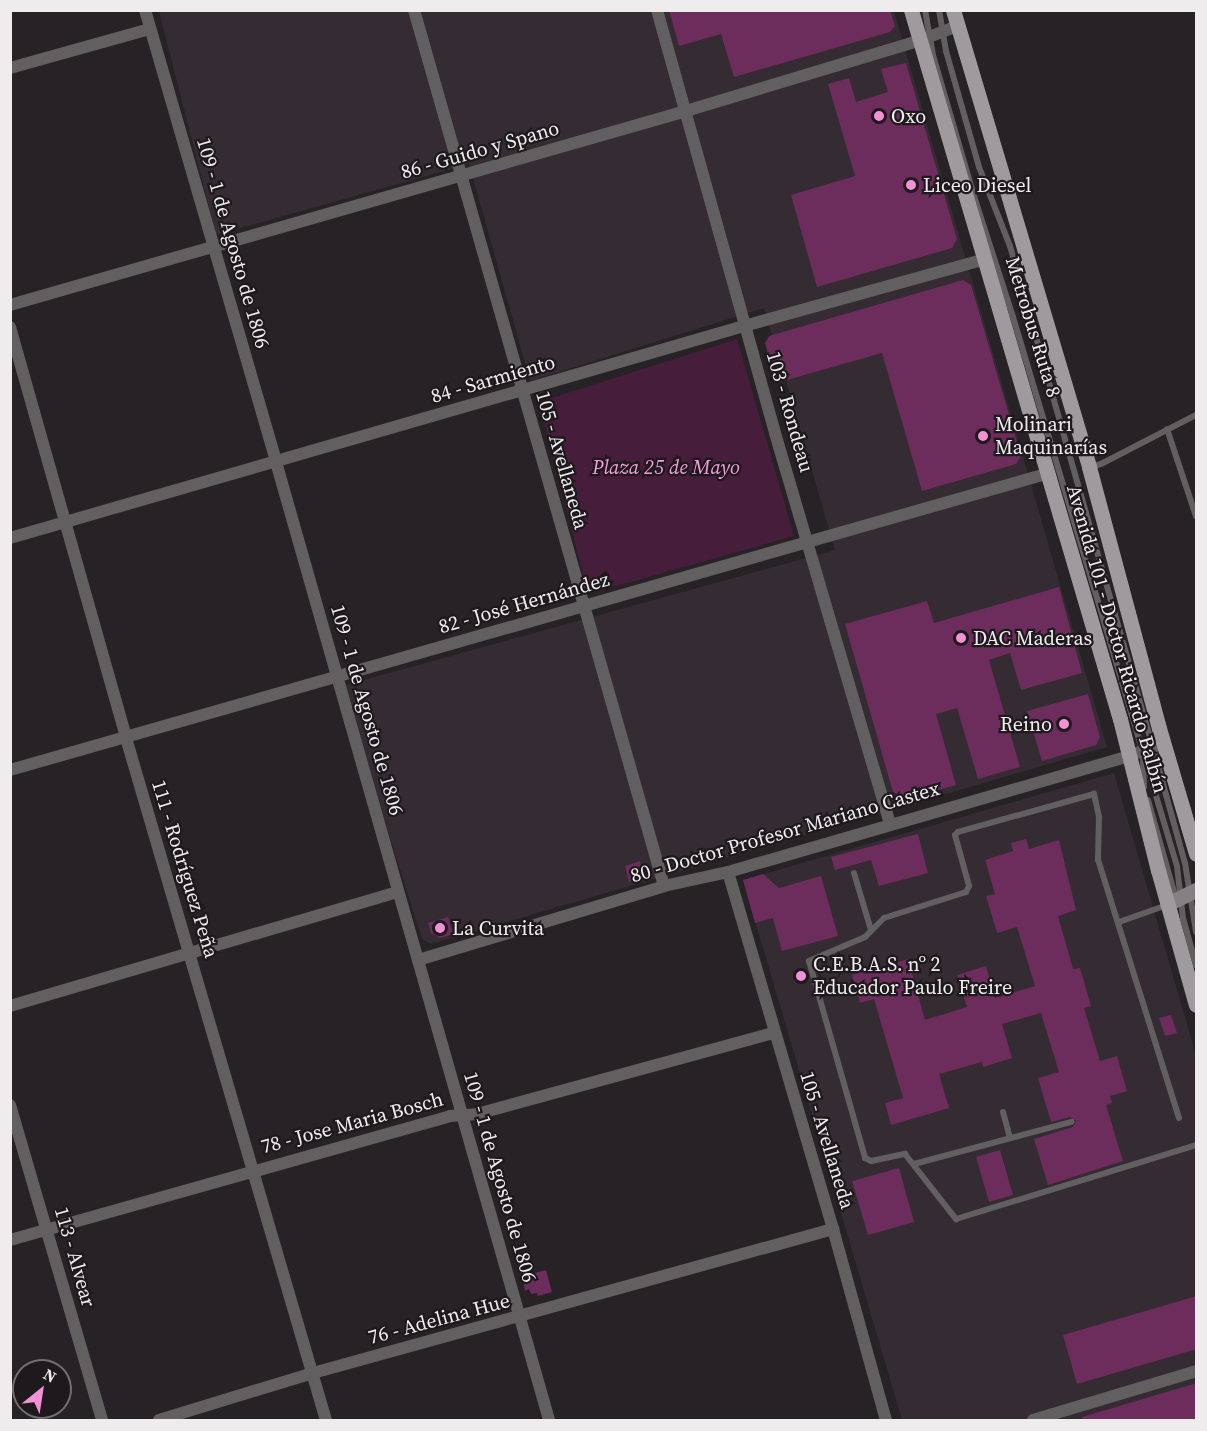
<!DOCTYPE html>
<meta charset="utf-8">
<style>
body{margin:0}
#map{position:relative;width:1207px;height:1431px;overflow:hidden;background:#272225;font-family:"Source Serif 4",serif}
div>[style]{position:absolute}
.built>*{inset:0;background:#352b32}
.green>*{inset:0;background:#461d3b}
.building>*{inset:0;background:#6c2d5c}
.lane>*{height:6px;margin:-3px;padding:0 3px;transform-origin:3px;border-radius:3px;background:#615f60}
.street>*{height:12px;margin:-6px;padding:0 6px;transform-origin:6px;border-radius:6px;background:#615f60}
.secondary>*{height:15px;margin:-7.5px;padding:0 7.5px;transform-origin:7.5px;border-radius:7.5px;background:#848083}
.primary>*{height:15px;margin:-7.5px;padding:0 7.5px;transform-origin:7.5px;border-radius:7.5px;background:#9f9a9d}
.dots>*{width:16px;height:16px;translate:-50% -50%;box-sizing:border-box;border:3px solid #1d191c;border-radius:50%}
span{translate:-50% -50%;white-space:nowrap;text-align:center;line-height:1.15;-webkit-text-stroke:4.5px #1d191c;paint-order:stroke}
.poi-label{font-size:20px;color:#efecee}
.left{translate:0 -50%;text-align:left}
.right{translate:-100% -50%;text-align:right}
.street-label{font-size:20px;color:#efecee}
.park-label{font-size:20px;color:#f89add;font-style:italic}
.frame{position:absolute;inset:0;border:12px solid #efecee;pointer-events:none}
.north{position:absolute;left:12px;top:1359px;width:60px;height:60px;box-sizing:border-box;background:#1d191c;border:2px solid #716d70;border-radius:50%;rotate:30deg;font-size:16px;font-weight:700;line-height:24px;text-align:center;color:#efecee}
.north::after{content:'';display:block;margin:auto;width:21px;height:27px;background:#f291d6;clip-path:polygon(50% 0,100% 100%,50% 72%,0 100%)}
</style>
<div id="map">
<div class="built">
<i style="clip-path:polygon(159px 11px,894px 11px,1107px 747px,431px 944px,422px 939px,342px 686px,835px 550px,786px 381px,776px 383px,765px 343px,772px 335px,764px 308px,530px 381px,469px 164px,216px 235px)"></i>
<i style="clip-path:polygon(1114px 773px,1196px 1055px,1196px 1420px,902px 1420px,743px 880px)"></i>
</div>
<div class="green">
<i style="clip-path:polygon(737px 339px,794px 536px,588px 594px,539px 402px)"></i>
</div>
<div class="building">
<i style="clip-path:polygon(669px 10px,890px 10px,895px 26px,890px 32px,734px 77px,721px 34px,679px 46px)"></i>
<i style="clip-path:polygon(906px 63px,957px 239px,952px 248px,817px 287px,791px 195px,855px 176px,828px 84px,849px 78px,856px 102px,888px 92px,881px 69px)"></i>
<i style="clip-path:polygon(963px 280px,971px 285px,1021px 456px,1016px 464px,922px 491px,882px 353px,776px 383px,765px 343px,769px 336px)"></i>
<i style="clip-path:polygon(1059px 587px,1082px 673px,1021px 690px,1010px 653px,989px 660px,1020px 767px,978px 779px,957px 708px,936px 714px,956px 785px,905px 799px,893px 792px,845px 624px,927px 601px,934px 623px)"></i>
<i style="clip-path:polygon(1088px 694px,1100px 737px,1096px 745px,1042px 761px,1027px 711px)"></i>
<i style="clip-path:polygon(918px 834px,928px 873px,879px 886px,871px 860px,835px 870px,831px 857px)"></i>
<i style="clip-path:polygon(1026px 839px,1029px 849px,1059px 840px,1076px 910px,1058px 916px,1073px 969px,1080px 968px,1091px 1006px,1084px 1008px,1100px 1061px,1117px 1056px,1127px 1091px,1110px 1096px,1112px 1103px,1106px 1105px,1123px 1161px,1048px 1185px,1034px 1139px,1073px 1127px,1076px 1121px,1070px 1117px,1051px 1122px,1038px 1078px,1059px 1072px,1041px 1013px,1002px 1024px,1012px 1058px,983px 1067px,982px 1062px,939px 1074px,949px 1108px,891px 1125px,885px 1103px,903px 1098px,874px 999px,860px 1003px,852px 975px,908px 959px,925px 1020px,967px 1007px,957px 975px,986px 966px,995px 998px,1035px 986px,1017px 927px,997px 933px,986px 896px,995px 894px,985px 860px,1013px 851px,1011px 843px)"></i>
<i style="clip-path:polygon(640px 861px,644px 878px,629px 882px,625px 866px)"></i>
<i style="clip-path:polygon(763px 874px,779px 888px,821px 876px,838px 936px,782px 951px,773px 918px,755px 923px,743px 880px)"></i>
<i style="clip-path:polygon(448px 917px,453px 934px,440px 938px,431px 933px,428px 923px)"></i>
<i style="clip-path:polygon(1171px 1015px,1177px 1033px,1165px 1036px,1159px 1018px)"></i>
<i style="clip-path:polygon(1000px 1150px,1013px 1195px,989px 1202px,976px 1157px)"></i>
<i style="clip-path:polygon(899px 1168px,914px 1222px,868px 1235px,852px 1181px)"></i>
<i style="clip-path:polygon(546px 1270px,552px 1292px,538px 1296px,537px 1293px,531px 1294px,529px 1289px,525px 1291px,522px 1276px)"></i>
<i style="clip-path:polygon(1197px 1296px,1197px 1349px,1077px 1384px,1063px 1335px)"></i>
<i style="clip-path:polygon(1197px 1383px,1197px 1420px,1083px 1420px,1082px 1417px)"></i>
</div>
<div class="lane">
<i style="left:925px;top:10px;width:46px;rotate:79.9deg"></i>
<i style="left:933px;top:55px;width:144px;rotate:73.8deg"></i>
<i style="left:973px;top:193px;width:130px;rotate:72.1deg"></i>
<i style="left:1013px;top:317px;width:573px;rotate:73.37deg"></i>
<i style="left:1177px;top:866px;width:52px;rotate:83.4deg"></i>
<i style="left:1183px;top:918px;width:49px;rotate:74.5deg"></i>
<i style="left:939px;top:10px;width:42px;rotate:80.3deg"></i>
<i style="left:946px;top:51px;width:121px;rotate:74.1deg"></i>
<i style="left:979px;top:167px;width:85px;rotate:68.6deg"></i>
<i style="left:1010px;top:246px;width:522px;rotate:74.1deg"></i>
<i style="left:1153px;top:748px;width:119px;rotate:74.5deg"></i>
<i style="left:1185px;top:863px;width:70px;rotate:80.9deg"></i>
<i style="left:1167px;top:429px;width:92px;rotate:71.6deg"></i>
<i style="left:1089px;top:467px;width:12px;rotate:-14deg"></i>
<i style="left:1101px;top:464px;width:107px;rotate:-27.3deg"></i>
<i style="left:1143px;top:758px;width:29px;rotate:88deg"></i>
<i style="left:1148px;top:800px;width:103px;rotate:74.2deg"></i>
<i style="left:854px;top:873px;width:59px;rotate:73.4deg"></i>
<i style="left:1119px;top:922px;width:51px;rotate:-19.5deg"></i>
<i style="left:1003px;top:1112px;width:27px;rotate:75deg"></i>
<i style="left:1179px;top:1118px;width:270px;rotate:-107.4deg"></i>
<i style="left:1098px;top:860px;width:43px;rotate:-88.7deg"></i>
<i style="left:1099px;top:817px;width:24px;rotate:-102deg"></i>
<i style="left:1094px;top:794px;width:141px;rotate:164.4deg"></i>
<i style="left:958px;top:832px;width:4px;rotate:135deg"></i>
<i style="left:955px;top:835px;width:53px;rotate:74.6deg"></i>
<i style="left:969px;top:886px;width:7px;rotate:117deg"></i>
<i style="left:966px;top:892px;width:86px;rotate:162.4deg"></i>
<i style="left:884px;top:918px;width:27px;rotate:135deg"></i>
<i style="left:865px;top:937px;width:61px;rotate:156.8deg"></i>
<i style="left:809px;top:961px;width:205px;rotate:74.1deg"></i>
<i style="left:865px;top:1158px;width:7px;rotate:27deg"></i>
<i style="left:871px;top:1161px;width:35px;rotate:-12deg"></i>
<i style="left:905px;top:1154px;width:83px;rotate:51.9deg"></i>
<i style="left:956px;top:1219px;width:251px;rotate:-17.1deg"></i>
<i style="left:914px;top:1164px;width:163px;rotate:-15deg"></i>
</div>
<div class="street">
<i style="left:145px;top:10px;width:471px;rotate:73.8deg"></i>
<i style="left:276px;top:462px;width:996px;rotate:74.09deg"></i>
<i style="left:414px;top:10px;width:911px;rotate:74.07deg"></i>
<i style="left:657px;top:10px;width:439px;rotate:74.4deg"></i>
<i style="left:775px;top:433px;width:407px;rotate:73.6deg"></i>
<i style="left:10px;top:68px;width:145px;rotate:-15.6deg"></i>
<i style="left:10px;top:305px;width:703px;rotate:-16.01deg"></i>
<i style="left:686px;top:111px;width:245px;rotate:-16.8deg"></i>
<i style="left:921px;top:40px;width:40px;rotate:-21deg"></i>
<i style="left:10px;top:327px;width:427px;rotate:74.2deg"></i>
<i style="left:126px;top:738px;width:711px;rotate:73.66deg"></i>
<i style="left:10px;top:538px;width:764px;rotate:-16.11deg"></i>
<i style="left:744px;top:326px;width:251px;rotate:-15.5deg"></i>
<i style="left:10px;top:770px;width:1081px;rotate:-15.95deg"></i>
<i style="left:728px;top:872px;width:372px;rotate:73.6deg"></i>
<i style="left:833px;top:1229px;width:198px;rotate:74.5deg"></i>
<i style="left:418px;top:960px;width:257px;rotate:-16.7deg"></i>
<i style="left:664px;top:886px;width:66px;rotate:-12.3deg"></i>
<i style="left:728px;top:872px;width:417px;rotate:-16.1deg"></i>
<i style="left:1129px;top:756px;width:36px;rotate:-21deg"></i>
<i style="left:10px;top:1006px;width:404px;rotate:-16.4deg"></i>
<i style="left:10px;top:1105px;width:328px;rotate:73.7deg"></i>
<i style="left:10px;top:1240px;width:457px;rotate:-15.7deg"></i>
<i style="left:450px;top:1116px;width:27px;rotate:-4deg"></i>
<i style="left:477px;top:1114px;width:308px;rotate:-15.3deg"></i>
<i style="left:159px;top:1420px;width:161px;rotate:-17deg"></i>
<i style="left:313px;top:1373px;width:540px;rotate:-15.48deg"></i>
<i style="left:1033px;top:1420px;width:170px;rotate:-16.7deg"></i>
</div>
<div class="secondary">
<i style="left:1167px;top:904px;width:32px;rotate:-26deg"></i>
</div>
<div class="primary">
<i style="left:911px;top:10px;width:739px;rotate:73.58deg"></i>
<i style="left:1120px;top:719px;width:156px;rotate:75.9deg"></i>
<i style="left:1158px;top:870px;width:140px;rotate:74.3deg"></i>
<i style="left:953px;top:10px;width:477px;rotate:73.4deg"></i>
<i style="left:1089px;top:467px;width:270px;rotate:75deg"></i>
<i style="left:1159px;top:728px;width:131px;rotate:73.6deg"></i>
</div>
<div class="dots">
<i style="left:879px;top:116px;background:#f291d6"></i>
<i style="left:911px;top:185px;background:#f291d6"></i>
<i style="left:983px;top:436px;background:#f291d6"></i>
<i style="left:961px;top:638px;background:#f291d6"></i>
<i style="left:1064px;top:724px;background:#f291d6"></i>
<i style="left:440px;top:928px;background:#f291d6"></i>
<i style="left:801px;top:976px;background:#f291d6"></i>
</div>
<div class="poi-label">
<span class="left" style="left:891px;top:116px">Oxo</span>
<span class="left" style="left:923px;top:185px">Liceo Diesel</span>
<span class="left" style="left:995px;top:436px">Molinari<br>Maquinarías</span>
<span class="left" style="left:973px;top:638px">DAC Maderas</span>
<span class="right" style="left:1052px;top:724px">Reino</span>
<span class="left" style="left:452px;top:928px">La Curvita</span>
<span class="left" style="left:813px;top:976px">C.E.B.A.S. nº 2<br>Educador Paulo Freire</span>
</div>
<div class="street-label">
<span style="left:480px;top:150px;rotate:-16deg">86 - Guido y Spano</span>
<span style="left:233px;top:243px;rotate:74deg">109 - 1 de Agosto de 1806</span>
<span style="left:1033px;top:327px;rotate:73deg">Metrobus Ruta 8</span>
<span style="left:493px;top:379px;rotate:-16deg">84 - Sarmiento</span>
<span style="left:790px;top:412px;rotate:74deg">103 - Rondeau</span>
<span style="left:562px;top:460px;rotate:74deg">105 - Avellaneda</span>
<span style="left:524px;top:603px;rotate:-16deg">82 - José Hernández</span>
<span style="left:1117px;top:639px;rotate:74deg">Avenida 101 - Doctor Ricardo Balbín</span>
<span style="left:367px;top:710px;rotate:74deg">109 - 1 de Agosto de 1806</span>
<span style="left:785px;top:832px;rotate:-16deg">80 - Doctor Profesor Mariano Castex</span>
<span style="left:185px;top:869px;rotate:73deg">111 - Rodríguez Peña</span>
<span style="left:352px;top:1123px;rotate:-15deg">78 - Jose Maria Bosch</span>
<span style="left:827px;top:1140px;rotate:73deg">105 - Avellaneda</span>
<span style="left:500px;top:1177px;rotate:74deg">109 - 1 de Agosto de 1806</span>
<span style="left:75px;top:1257px;rotate:74deg">113 - Alvear</span>
<span style="left:439px;top:1319px;rotate:-15deg">76 - Adelina Hue</span>
</div>
<div class="park-label">
<span style="left:666px;top:467px">Plaza 25 de Mayo</span>
</div>
<div class="frame"></div>
<div class="north">N</div>
</div>
